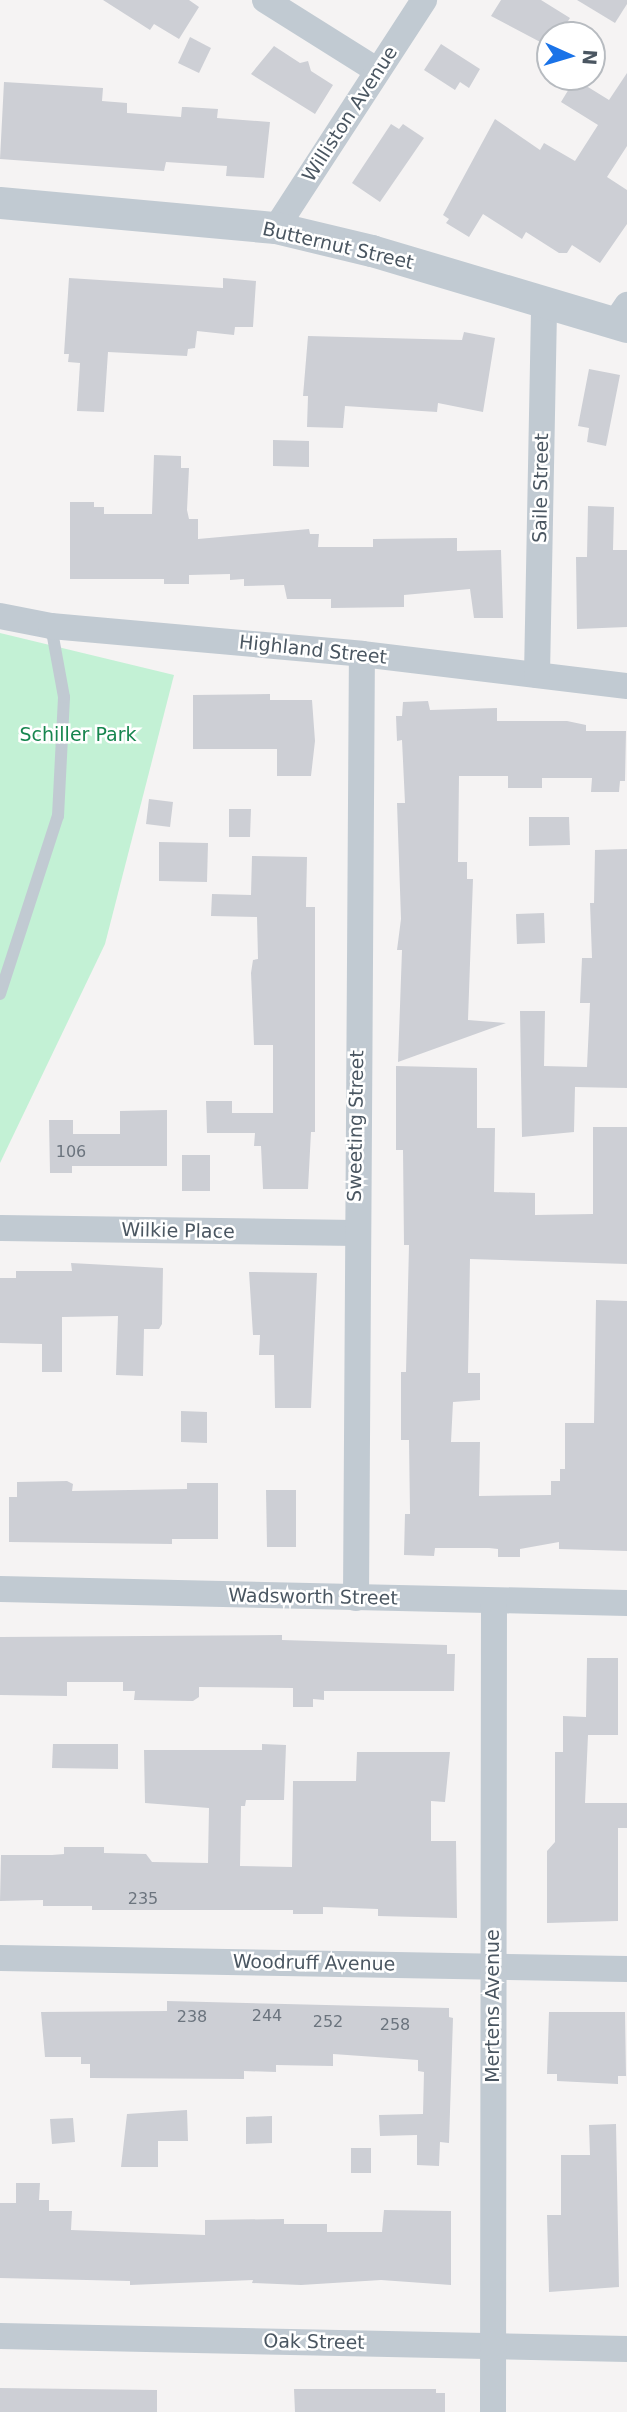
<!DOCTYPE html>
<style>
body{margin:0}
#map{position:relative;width:627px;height:2412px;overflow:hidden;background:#f5f3f3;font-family:"DejaVu Sans",sans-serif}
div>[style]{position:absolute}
.green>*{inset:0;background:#c3f1d5}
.building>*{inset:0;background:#cdcfd5}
.service>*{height:12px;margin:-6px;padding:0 6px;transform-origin:6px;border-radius:6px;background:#c1cad2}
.minor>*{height:26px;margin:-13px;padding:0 13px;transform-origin:13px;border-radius:13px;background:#c1cad2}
.tertiary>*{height:32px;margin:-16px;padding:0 16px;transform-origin:16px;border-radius:16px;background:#c1cad2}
span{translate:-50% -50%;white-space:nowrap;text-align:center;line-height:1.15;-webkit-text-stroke:5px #fff;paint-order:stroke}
.number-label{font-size:16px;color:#6b747e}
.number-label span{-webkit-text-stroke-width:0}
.street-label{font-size:19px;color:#4a5661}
.park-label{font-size:19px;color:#17864f}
.north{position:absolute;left:536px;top:21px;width:70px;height:70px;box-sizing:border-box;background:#fff;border:2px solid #b7bbc0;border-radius:50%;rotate:94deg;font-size:19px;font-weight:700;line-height:28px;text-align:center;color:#4a5661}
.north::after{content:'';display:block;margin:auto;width:24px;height:32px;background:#1a73e8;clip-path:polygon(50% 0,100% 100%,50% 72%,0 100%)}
</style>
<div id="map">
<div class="green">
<i style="clip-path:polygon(0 633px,174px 675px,105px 944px,0 1163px)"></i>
</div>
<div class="building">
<i style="clip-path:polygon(103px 0,189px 0,199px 7px,179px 39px,154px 24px,150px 30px)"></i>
<i style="clip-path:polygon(501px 0,541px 0,570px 18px,559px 35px,550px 35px,544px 44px,491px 16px)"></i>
<i style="clip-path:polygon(577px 0,627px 0,627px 4px,615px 23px)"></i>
<i style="clip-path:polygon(190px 37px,211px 48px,199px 73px,178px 63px)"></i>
<i style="clip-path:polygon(441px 44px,480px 69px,469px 88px,460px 82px,455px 90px,424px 70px)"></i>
<i style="clip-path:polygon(274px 46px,300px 63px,308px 61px,311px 71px,333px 85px,315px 114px,251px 74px)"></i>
<i style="clip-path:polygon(627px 73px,627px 146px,607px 177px,627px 190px,627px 224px,600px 263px,572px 245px,567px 253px,559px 253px,526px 232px,522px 239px,483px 214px,469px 237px,446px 223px,449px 219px,443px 215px,495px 119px,540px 150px,544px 143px,575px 161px,598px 125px,561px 102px,575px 79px,609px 100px)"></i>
<i style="clip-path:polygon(4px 82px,103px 88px,102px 101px,127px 103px,127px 113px,181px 117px,182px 107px,186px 107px,218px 109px,217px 118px,270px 122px,264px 178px,226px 176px,227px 166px,166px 162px,164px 171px,0 159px)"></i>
<i style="clip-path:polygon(391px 124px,399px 129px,403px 124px,424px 138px,380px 202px,352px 183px)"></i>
<i style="clip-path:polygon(69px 278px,223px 288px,223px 278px,256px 281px,253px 327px,235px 327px,234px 335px,197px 331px,195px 348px,188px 349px,187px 356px,108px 352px,104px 412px,77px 411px,80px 363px,68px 362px,69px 354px,64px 354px)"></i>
<i style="clip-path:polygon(464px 332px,495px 338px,483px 412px,438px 403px,437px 412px,345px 406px,343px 428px,307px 427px,308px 396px,303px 396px,308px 336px,462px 340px)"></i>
<i style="clip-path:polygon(589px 369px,620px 375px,606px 446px,587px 442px,589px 428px,578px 426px)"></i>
<i style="clip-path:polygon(273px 440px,309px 441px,309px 467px,273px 466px)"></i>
<i style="clip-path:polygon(154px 455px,181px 456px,181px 468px,189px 468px,187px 510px,189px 519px,198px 519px,198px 539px,309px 529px,310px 534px,319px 534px,318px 547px,373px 547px,373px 539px,457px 538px,457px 551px,501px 550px,503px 618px,474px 618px,470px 589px,404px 595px,404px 607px,331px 608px,331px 599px,287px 599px,284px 585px,244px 586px,244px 579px,230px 580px,230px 574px,189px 575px,189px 584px,164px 584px,164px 579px,70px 579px,70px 502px,94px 502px,94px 507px,104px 507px,104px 514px,152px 514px)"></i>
<i style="clip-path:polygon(588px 506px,614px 507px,613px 550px,627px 550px,627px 627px,577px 629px,576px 557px,587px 557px)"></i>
<i style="clip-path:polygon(270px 694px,270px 700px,312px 700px,315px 741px,311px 776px,277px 776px,277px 749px,193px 749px,193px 695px)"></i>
<i style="clip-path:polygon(428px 701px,430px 710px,497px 708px,497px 721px,567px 721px,586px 725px,586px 731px,626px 731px,625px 781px,620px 781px,619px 792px,591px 792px,592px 778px,542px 778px,542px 788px,508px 788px,508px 776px,459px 776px,458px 862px,467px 862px,467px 879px,473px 879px,468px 1020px,506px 1023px,398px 1062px,402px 950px,397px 950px,401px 919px,397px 803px,405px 803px,402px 740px,397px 741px,396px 716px,402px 716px,403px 702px)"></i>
<i style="clip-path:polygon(149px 799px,173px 802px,170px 827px,146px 824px)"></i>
<i style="clip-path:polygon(229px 809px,251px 809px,250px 837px,229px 837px)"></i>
<i style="clip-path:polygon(529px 817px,569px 817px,570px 845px,529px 846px)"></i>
<i style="clip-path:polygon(159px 842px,208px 843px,207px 882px,159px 881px)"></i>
<i style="clip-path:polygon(627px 849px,627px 1088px,575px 1087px,574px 1132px,522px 1137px,520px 1011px,545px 1011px,544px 1066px,587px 1067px,590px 1003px,580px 1003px,582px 958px,592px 958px,590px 903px,594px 903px,595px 850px)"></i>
<i style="clip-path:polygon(252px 856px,307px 857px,306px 907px,315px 907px,315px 1132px,311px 1132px,308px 1189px,263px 1189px,261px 1146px,254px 1146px,255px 1133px,207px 1133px,206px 1101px,232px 1101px,232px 1113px,273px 1113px,273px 1045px,254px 1045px,251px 973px,253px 960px,258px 959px,257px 917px,211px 916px,212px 894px,251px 895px)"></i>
<i style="clip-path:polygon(544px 913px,545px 943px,517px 944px,516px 914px)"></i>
<i style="clip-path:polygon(396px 1066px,477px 1068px,477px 1128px,495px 1128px,494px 1192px,535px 1193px,535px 1215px,593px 1214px,593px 1127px,627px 1127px,627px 1264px,470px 1259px,468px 1373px,480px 1373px,480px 1400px,453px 1402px,451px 1442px,480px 1442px,479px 1496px,551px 1495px,551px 1481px,560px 1481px,560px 1469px,565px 1469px,565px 1423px,594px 1423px,596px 1300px,627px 1301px,627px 1551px,559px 1549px,559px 1542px,520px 1549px,520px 1557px,498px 1557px,498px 1549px,489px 1548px,435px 1548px,434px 1556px,404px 1555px,405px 1514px,410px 1514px,409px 1440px,401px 1440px,401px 1372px,406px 1372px,409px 1245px,404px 1245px,403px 1150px,396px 1150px)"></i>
<i style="clip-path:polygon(167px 1110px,167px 1166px,72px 1166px,72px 1173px,50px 1173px,49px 1120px,73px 1120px,73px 1134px,120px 1134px,120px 1111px)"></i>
<i style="clip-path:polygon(182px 1155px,210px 1155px,210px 1191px,182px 1191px)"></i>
<i style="clip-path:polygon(71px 1263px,163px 1268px,162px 1324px,159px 1329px,144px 1329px,143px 1376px,116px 1375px,118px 1316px,62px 1317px,62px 1372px,42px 1372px,42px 1344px,0 1343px,0 1278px,16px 1278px,16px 1271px,72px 1271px)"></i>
<i style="clip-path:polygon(249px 1272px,317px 1273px,311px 1408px,275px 1408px,274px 1355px,259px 1355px,260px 1335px,253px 1335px)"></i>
<i style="clip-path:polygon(181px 1411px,207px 1412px,207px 1443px,181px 1442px)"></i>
<i style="clip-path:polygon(67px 1481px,73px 1484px,72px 1491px,187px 1489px,187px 1483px,218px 1483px,218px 1539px,172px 1539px,172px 1544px,9px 1542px,9px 1497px,17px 1497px,17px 1482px)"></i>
<i style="clip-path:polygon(266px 1490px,296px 1490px,296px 1547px,267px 1547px)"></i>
<i style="clip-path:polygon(282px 1635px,282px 1640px,447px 1645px,447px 1654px,455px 1654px,454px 1691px,324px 1691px,324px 1700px,313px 1699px,313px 1707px,293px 1707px,293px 1688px,199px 1687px,199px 1697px,193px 1701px,134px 1700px,135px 1691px,123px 1691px,123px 1682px,67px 1682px,67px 1696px,0 1695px,0 1637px)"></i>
<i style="clip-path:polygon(587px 1658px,618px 1658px,618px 1735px,588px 1735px,585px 1803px,627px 1803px,627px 1828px,618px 1828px,618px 1921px,547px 1923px,547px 1851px,555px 1842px,555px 1752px,563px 1752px,563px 1716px,586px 1717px)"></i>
<i style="clip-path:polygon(53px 1744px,118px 1744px,118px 1769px,52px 1768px)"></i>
<i style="clip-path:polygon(262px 1744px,286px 1745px,284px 1800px,246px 1800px,245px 1806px,241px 1806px,240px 1866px,292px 1867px,293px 1781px,356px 1781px,357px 1752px,450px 1752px,445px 1802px,431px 1801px,431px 1841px,456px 1841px,457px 1918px,378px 1916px,378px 1909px,323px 1907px,323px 1914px,293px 1914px,293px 1910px,92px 1910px,92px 1906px,43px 1906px,43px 1900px,0 1901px,1px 1855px,52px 1855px,64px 1854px,64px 1847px,104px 1847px,104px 1853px,146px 1854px,152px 1862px,208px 1863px,209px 1808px,145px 1803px,144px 1750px,262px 1750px)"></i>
<i style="clip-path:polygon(167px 2001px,449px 2008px,449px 2017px,453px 2018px,449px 2143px,440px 2142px,439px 2166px,417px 2165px,417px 2135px,380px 2136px,379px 2115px,423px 2114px,424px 2072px,418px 2071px,418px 2060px,333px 2054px,333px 2066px,276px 2065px,276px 2072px,244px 2071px,244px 2079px,90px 2078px,90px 2064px,81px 2064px,81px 2057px,45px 2057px,41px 2012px,167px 2011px)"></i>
<i style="clip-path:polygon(549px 2012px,625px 2012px,626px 2076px,618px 2076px,618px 2084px,557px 2081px,557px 2074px,547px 2074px)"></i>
<i style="clip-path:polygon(187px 2110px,188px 2141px,158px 2141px,158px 2167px,121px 2167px,127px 2114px)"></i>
<i style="clip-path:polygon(272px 2116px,272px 2143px,246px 2144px,246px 2117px)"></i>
<i style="clip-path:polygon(73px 2118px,75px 2142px,52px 2144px,50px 2119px)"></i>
<i style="clip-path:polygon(616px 2124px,619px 2287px,549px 2292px,547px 2215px,561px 2215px,561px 2155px,590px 2155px,589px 2125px)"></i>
<i style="clip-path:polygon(351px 2148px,371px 2148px,371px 2173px,351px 2173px)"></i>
<i style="clip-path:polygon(16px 2183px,40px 2183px,39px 2200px,49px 2200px,49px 2211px,72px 2211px,71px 2230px,205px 2235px,205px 2220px,284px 2219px,284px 2224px,327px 2224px,327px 2232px,382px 2232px,384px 2210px,451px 2211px,451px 2285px,381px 2280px,301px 2285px,252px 2283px,253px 2280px,130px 2285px,130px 2281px,0 2278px,0 2203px,16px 2203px)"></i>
<i style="clip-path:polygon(0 2388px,157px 2390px,157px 2412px,0 2412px)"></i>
<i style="clip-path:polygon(294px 2389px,436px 2389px,436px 2393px,445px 2393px,445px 2412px,295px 2412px)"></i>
</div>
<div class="service">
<i style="left:0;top:994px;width:187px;rotate:-72deg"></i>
<i style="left:58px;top:816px;width:119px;rotate:-87.1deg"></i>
<i style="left:64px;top:697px;width:72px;rotate:-100.4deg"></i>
</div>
<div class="minor">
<i style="left:265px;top:0;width:133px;rotate:32.1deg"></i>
<i style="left:276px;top:228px;width:272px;rotate:-57deg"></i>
<i style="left:615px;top:323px;width:22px;rotate:-56deg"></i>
<i style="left:0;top:616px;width:52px;rotate:11.1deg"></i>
<i style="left:51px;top:626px;width:312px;rotate:5.1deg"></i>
<i style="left:362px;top:654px;width:267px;rotate:6.9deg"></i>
<i style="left:537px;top:675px;width:373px;rotate:-88.9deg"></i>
<i style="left:1px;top:1228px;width:354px;rotate:0.8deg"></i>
<i style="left:0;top:1589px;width:627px;rotate:1.28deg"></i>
<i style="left:356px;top:1598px;width:944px;rotate:-89.64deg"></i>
<i style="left:0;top:1958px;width:627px;rotate:1.01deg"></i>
<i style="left:0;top:2336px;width:627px;rotate:1.19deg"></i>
<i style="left:493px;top:2412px;width:811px;rotate:-89.93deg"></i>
</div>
<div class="tertiary">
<i style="left:0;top:203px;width:277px;rotate:5.2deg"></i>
<i style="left:276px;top:228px;width:99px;rotate:13.5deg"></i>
<i style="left:372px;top:251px;width:266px;rotate:16.6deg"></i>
</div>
<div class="number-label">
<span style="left:71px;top:1152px">106</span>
<span style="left:143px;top:1899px">235</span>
<span style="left:267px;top:2016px">244</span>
<span style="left:192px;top:2017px">238</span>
<span style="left:328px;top:2022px">252</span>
<span style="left:395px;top:2025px">258</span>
</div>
<div class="street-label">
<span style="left:350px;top:114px;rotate:-57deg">Williston Avenue</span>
<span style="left:338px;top:246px;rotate:13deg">Butternut Street</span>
<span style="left:541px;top:488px;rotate:-89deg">Saile Street</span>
<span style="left:313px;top:650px;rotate:6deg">Highland Street</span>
<span style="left:356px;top:1126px;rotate:-89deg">Sweeting Street</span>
<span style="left:178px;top:1231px;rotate:1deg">Wilkie Place</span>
<span style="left:313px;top:1597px;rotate:1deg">Wadsworth Street</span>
<span style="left:314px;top:1963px;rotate:1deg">Woodruff Avenue</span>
<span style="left:493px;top:2006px;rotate:-90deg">Mertens Avenue</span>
<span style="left:314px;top:2342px;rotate:1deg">Oak Street</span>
</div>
<div class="park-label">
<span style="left:78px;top:735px">Schiller Park</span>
</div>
<div class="north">N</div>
</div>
